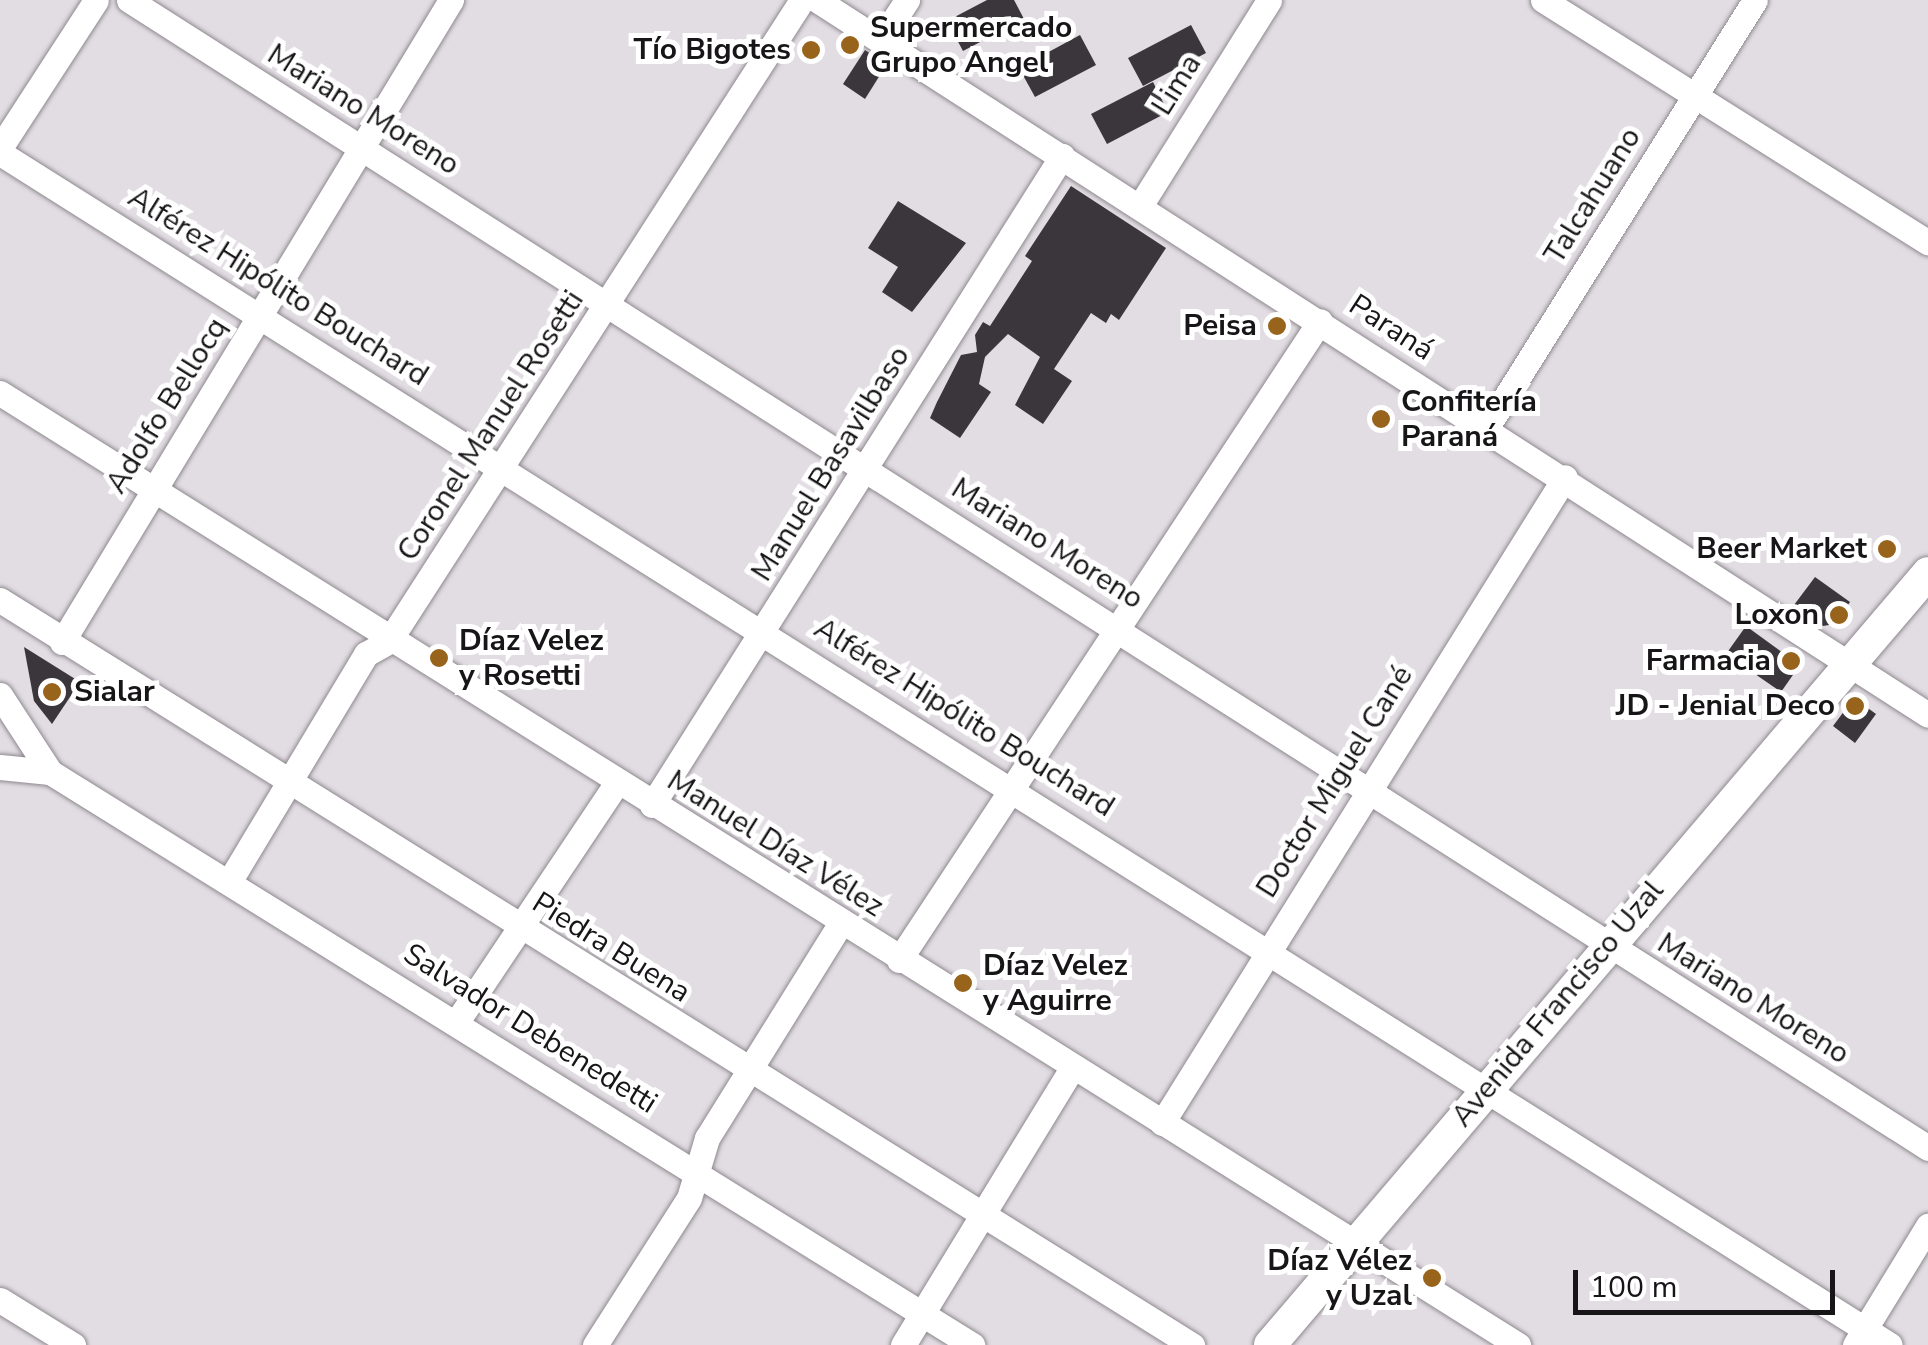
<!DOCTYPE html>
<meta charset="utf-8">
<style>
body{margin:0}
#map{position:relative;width:1928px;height:1345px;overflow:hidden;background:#e2dce3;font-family:"Nunito Sans",sans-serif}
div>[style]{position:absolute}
.building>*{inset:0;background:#3a363b}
.roads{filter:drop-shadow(0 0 2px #8e898f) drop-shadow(0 0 2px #8e898f)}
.minor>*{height:25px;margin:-12.5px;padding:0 12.5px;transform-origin:12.5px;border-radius:12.5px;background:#fff}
.major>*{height:32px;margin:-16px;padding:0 16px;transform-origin:16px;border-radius:16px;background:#fff}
.dots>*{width:28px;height:28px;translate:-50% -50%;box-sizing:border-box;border:5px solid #fff;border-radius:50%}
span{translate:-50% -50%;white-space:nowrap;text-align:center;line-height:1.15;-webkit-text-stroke:10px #fff;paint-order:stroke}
.poi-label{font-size:30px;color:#171517;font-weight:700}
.left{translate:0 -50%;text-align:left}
.right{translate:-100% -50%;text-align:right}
.street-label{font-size:30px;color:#171517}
.scale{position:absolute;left:1573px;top:1270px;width:262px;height:45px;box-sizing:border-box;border:5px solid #171517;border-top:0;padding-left:12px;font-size:30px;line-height:35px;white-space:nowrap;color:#171517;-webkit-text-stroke:8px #fff;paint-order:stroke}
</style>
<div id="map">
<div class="building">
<i style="clip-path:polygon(987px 0,1014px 0,1024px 19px,963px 51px,947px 21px)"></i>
<i style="clip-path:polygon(1191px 25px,1206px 53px,1143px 86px,1128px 58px)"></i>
<i style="clip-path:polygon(1080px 35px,1096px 65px,1035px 97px,1019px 68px)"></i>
<i style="clip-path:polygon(865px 50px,887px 64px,865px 99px,843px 84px)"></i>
<i style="clip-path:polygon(1153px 82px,1168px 112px,1107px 144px,1091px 114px)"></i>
<i style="clip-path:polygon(1071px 186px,1166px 248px,1119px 320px,1111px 314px,1106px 323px,1091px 313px,1054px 369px,1072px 381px,1043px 424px,1015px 405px,1040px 357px,1008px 334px,985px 357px,979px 384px,991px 392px,960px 438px,930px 418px,937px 402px,961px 355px,977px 352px,975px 335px,983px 322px,990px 326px,1032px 261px,1025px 256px)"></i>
<i style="clip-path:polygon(898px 201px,966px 243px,912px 312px,882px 292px,898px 267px,868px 248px)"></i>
<i style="clip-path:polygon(1815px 577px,1850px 602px,1835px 624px,1823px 626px,1794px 605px)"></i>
<i style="clip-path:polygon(1746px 626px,1794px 661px,1795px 672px,1781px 692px,1726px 654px)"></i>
<i style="clip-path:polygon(24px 647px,80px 682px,52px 724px,34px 701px)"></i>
<i style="clip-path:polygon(1854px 698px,1876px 714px,1855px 743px,1833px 726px)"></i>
</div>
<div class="roads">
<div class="minor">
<i style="left:129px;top:0;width:2134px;rotate:32.54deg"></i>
<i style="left:817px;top:0;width:1321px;rotate:32.76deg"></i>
<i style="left:1543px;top:0;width:455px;rotate:32.2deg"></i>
<i style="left:881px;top:40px;width:48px;rotate:-57deg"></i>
<i style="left:0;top:148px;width:176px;rotate:-57deg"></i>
<i style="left:0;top:153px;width:2234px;rotate:32.24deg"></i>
<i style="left:1140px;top:206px;width:243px;rotate:-57.9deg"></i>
<i style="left:0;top:393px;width:1792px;rotate:32.09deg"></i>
<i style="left:1487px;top:427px;width:504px;rotate:-57.89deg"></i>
<i style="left:0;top:600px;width:1406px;rotate:32.01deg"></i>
<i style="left:62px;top:642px;width:751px;rotate:-58.79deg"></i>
<i style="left:0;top:695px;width:92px;rotate:57deg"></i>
<i style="left:50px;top:772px;width:1086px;rotate:31.86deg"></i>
<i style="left:0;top:767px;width:50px;rotate:5.7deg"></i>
<i style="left:652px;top:805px;width:768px;rotate:-57.72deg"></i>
<i style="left:229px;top:882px;width:266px;rotate:-59deg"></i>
<i style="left:366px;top:654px;width:26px;rotate:-29deg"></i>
<i style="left:389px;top:641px;width:763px;rotate:-57.21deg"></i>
<i style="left:899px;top:960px;width:765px;rotate:-56.62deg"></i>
<i style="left:458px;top:1020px;width:284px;rotate:-56.2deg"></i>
<i style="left:1162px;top:1123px;width:761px;rotate:-58.04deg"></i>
<i style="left:0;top:1300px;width:86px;rotate:31.7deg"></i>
<i style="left:595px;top:1345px;width:174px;rotate:-57.4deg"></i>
<i style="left:689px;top:1198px;width:63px;rotate:-73.3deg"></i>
<i style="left:707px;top:1138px;width:253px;rotate:-58.1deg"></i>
<i style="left:903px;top:1345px;width:324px;rotate:-58.6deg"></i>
<i style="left:1855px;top:1345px;width:140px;rotate:-58.5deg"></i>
</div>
<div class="major">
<i style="left:1270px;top:1345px;width:1014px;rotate:-49.56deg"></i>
</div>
</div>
<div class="dots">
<i style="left:850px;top:45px;background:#98631a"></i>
<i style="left:811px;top:50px;background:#98631a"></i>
<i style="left:1277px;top:326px;background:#98631a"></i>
<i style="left:1381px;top:419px;background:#98631a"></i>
<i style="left:1887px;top:549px;background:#98631a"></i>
<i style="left:1839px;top:615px;background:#98631a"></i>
<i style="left:439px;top:658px;background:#98631a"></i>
<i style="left:1791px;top:661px;background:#98631a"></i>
<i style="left:52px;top:692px;background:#98631a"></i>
<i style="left:1855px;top:706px;background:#98631a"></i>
<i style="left:963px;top:983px;background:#98631a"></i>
<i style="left:1432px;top:1278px;background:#98631a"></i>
</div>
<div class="poi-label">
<span class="left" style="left:870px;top:45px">Supermercado<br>Grupo Angel</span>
<span class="right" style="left:791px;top:50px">Tío Bigotes</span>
<span class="right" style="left:1257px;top:326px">Peisa</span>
<span class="left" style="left:1401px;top:419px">Confitería<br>Paraná</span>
<span class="right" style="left:1867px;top:549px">Beer Market</span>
<span class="right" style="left:1819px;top:615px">Loxon</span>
<span class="left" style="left:459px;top:658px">Díaz Velez<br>y Rosetti</span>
<span class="right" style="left:1771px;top:661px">Farmacia</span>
<span class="left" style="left:74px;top:692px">Sialar</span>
<span class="right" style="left:1835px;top:706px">JD - Jenial Deco</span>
<span class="left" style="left:983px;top:983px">Díaz Velez<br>y Aguirre</span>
<span class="right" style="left:1412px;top:1278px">Díaz Vélez<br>y Uzal</span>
</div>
<div class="street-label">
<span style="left:1177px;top:85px;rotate:-58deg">Lima</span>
<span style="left:363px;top:110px;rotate:32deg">Mariano Moreno</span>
<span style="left:1593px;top:196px;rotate:-58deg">Talcahuano</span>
<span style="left:278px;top:287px;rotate:32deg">Alférez Hipólito Bouchard</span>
<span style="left:1391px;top:328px;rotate:33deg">Paraná</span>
<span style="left:167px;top:406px;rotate:-58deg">Adolfo Bellocq</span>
<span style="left:491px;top:426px;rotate:-57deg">Coronel Manuel Rosetti</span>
<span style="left:831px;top:464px;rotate:-58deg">Manuel Basavilbaso</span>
<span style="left:1047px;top:544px;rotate:32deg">Mariano Moreno</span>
<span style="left:964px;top:718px;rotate:32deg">Alférez Hipólito Bouchard</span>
<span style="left:1335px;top:782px;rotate:-58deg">Doctor Miguel Cané</span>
<span style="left:775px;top:844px;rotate:32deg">Manuel Díaz Vélez</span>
<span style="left:611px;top:948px;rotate:32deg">Piedra Buena</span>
<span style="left:1753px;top:999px;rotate:32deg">Mariano Moreno</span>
<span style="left:1558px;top:1004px;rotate:-50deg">Avenida Francisco Uzal</span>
<span style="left:530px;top:1029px;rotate:32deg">Salvador Debenedetti</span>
</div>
<div class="scale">100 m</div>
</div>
